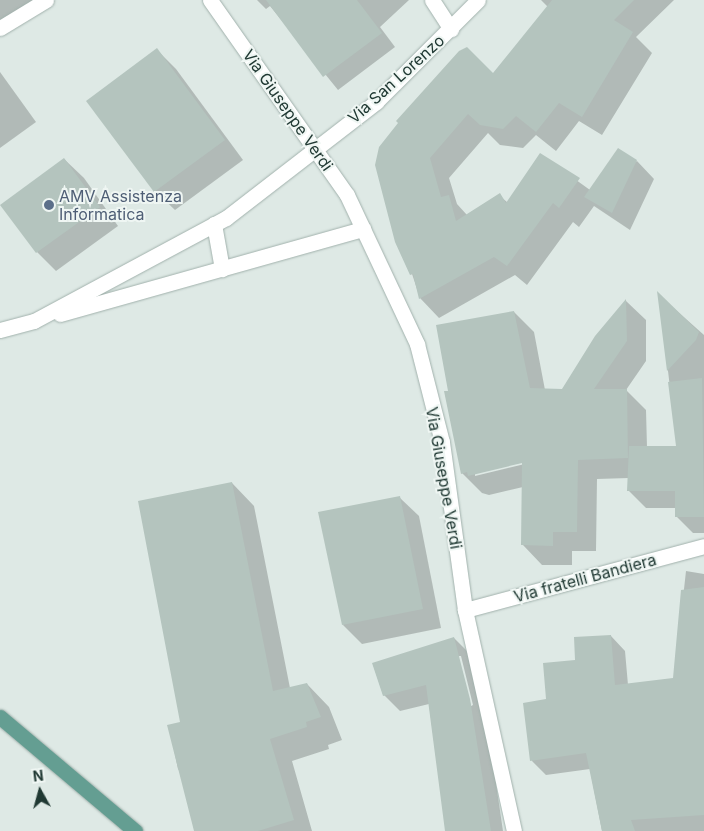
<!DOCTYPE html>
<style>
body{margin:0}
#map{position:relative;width:704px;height:831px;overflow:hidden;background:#dee9e5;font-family:Inter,sans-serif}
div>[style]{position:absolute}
.shadow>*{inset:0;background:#0003}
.building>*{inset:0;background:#b4c4be}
.roads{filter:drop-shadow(0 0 1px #a1b1ac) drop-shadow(0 0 1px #a1b1ac)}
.minor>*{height:15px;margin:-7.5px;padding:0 7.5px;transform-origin:7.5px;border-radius:7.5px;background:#fff}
.primary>*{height:15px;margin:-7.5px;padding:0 7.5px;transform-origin:7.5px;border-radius:7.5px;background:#649e92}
.dots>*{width:14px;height:14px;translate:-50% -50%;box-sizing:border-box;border:2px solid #eff6f3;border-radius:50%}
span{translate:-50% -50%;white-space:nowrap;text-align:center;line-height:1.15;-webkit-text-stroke:4px #eff6f3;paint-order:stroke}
.street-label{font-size:16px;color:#203933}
.service-label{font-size:16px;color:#4e5e75}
.left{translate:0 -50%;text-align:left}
.north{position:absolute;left:15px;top:766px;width:50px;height:50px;-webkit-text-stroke:4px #eff6f3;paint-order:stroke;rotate:353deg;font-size:14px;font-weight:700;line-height:20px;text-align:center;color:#203933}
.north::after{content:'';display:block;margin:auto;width:18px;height:22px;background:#203933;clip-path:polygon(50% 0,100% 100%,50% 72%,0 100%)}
</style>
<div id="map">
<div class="shadow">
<i style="clip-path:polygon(0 0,42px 0,0 27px)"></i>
<i style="clip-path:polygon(257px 0,409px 0,380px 27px,395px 47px,338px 90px,270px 6px,266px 9px)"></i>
<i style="clip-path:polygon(541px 0,674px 0,636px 37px,652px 53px,602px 135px,579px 121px,556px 151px,536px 135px,523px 148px,500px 145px,488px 133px,449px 178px,457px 204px,467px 215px,499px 195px,508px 203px,540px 154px,590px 190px,637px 161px,654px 179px,630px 230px,594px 206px,579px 227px,573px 222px,527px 285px,515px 275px,439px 318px,420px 298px,376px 165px,494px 74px,548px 7px)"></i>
<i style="clip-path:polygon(157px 50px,176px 69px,243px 160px,175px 210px,155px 191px)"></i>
<i style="clip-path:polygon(0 72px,36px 122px,0 148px)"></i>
<i style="clip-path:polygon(64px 159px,84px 178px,118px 226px,56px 271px,37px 252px)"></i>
<i style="clip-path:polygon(evenodd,659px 295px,704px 335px,704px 533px,693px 533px,676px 516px,676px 508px,646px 508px,629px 491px,629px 478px,597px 479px,596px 551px,572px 551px,572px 565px,542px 565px,523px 545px,523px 487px,489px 495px,482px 493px,462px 473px,445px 393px,450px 392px,514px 312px,534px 332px,545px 390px,562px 390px,596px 337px,626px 301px,646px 320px,646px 361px,626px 390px,646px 410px,647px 447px,677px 447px,659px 295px,528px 461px,529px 463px,475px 476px,475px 473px,528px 461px)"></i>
<i style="clip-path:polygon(232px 483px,254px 506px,290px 688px,307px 684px,329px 707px,342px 740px,328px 745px,329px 749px,292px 761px,312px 831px,195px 831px,181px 773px,178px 769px,169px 726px,182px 723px)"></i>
<i style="clip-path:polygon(399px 497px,419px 516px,441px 628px,362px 644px,343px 625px)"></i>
<i style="clip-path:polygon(686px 571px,704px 574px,704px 831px,602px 831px,590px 769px,546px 775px,532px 761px,524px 704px,547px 700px,576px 661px,611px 636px,625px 651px,628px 685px,674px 679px)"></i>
<i style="clip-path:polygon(evenodd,454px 638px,470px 654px,486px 716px,503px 831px,446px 831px,429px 704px,400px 711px,384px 695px,454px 638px,458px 656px,461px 656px,473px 705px,471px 706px,458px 656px)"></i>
</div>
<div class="building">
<i style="clip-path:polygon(266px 0,357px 0,382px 33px,323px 77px)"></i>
<i style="clip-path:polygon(552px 0,634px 0,614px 20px,633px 32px,582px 117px,559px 103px,536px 132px,516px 116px,503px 129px,480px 125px,468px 114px,430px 158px,441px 197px,449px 195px,456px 221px,500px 193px,506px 203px,540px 153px,580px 178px,559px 208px,553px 203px,507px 266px,494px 257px,419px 299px,413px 274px,410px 275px,395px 242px,375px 165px,379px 147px,398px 123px,396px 121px,459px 51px,467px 47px,493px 73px)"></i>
<i style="clip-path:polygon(157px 48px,225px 140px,154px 192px,86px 101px)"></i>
<i style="clip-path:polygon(618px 148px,637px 160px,612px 213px,584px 197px)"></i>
<i style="clip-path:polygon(64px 158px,100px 207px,36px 253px,0 205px)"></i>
<i style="clip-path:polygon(657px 291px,699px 332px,696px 340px,667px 371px)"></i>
<i style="clip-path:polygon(626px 299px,627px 341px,594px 389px,627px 389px,628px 458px,578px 460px,577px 532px,553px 532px,553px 546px,521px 545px,522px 463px,468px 476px,467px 472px,461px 474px,444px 391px,448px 391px,436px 325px,514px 311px,530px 388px,562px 389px,595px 336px)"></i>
<i style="clip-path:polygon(702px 378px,704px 517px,675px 517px,675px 491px,627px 491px,629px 446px,676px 446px,668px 382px)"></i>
<i style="clip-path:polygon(232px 482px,273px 691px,307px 683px,321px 717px,306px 722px,307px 727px,270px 739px,294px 820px,258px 831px,194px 831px,167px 725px,180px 722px,138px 501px)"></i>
<i style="clip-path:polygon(400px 496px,423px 609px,342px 625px,318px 512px)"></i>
<i style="clip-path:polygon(704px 587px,704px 815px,631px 820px,635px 831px,602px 831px,586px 753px,530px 761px,523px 703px,546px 699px,543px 663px,575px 660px,574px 637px,611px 635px,615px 685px,673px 678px,681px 590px)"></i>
<i style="clip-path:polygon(454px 637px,470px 699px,491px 831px,445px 831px,426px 685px,383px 696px,372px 663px)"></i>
</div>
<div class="roads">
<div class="minor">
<i style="left:210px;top:0;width:238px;rotate:54.9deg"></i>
<i style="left:347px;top:195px;width:165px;rotate:64.8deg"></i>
<i style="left:417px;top:344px;width:101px;rotate:75.7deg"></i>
<i style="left:442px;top:442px;width:170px;rotate:82.2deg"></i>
<i style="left:465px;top:610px;width:226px;rotate:77.5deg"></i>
<i style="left:432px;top:0;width:35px;rotate:57deg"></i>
<i style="left:0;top:28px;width:54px;rotate:-31.3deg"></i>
<i style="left:214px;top:224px;width:46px;rotate:79.9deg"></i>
<i style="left:60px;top:314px;width:315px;rotate:-15.7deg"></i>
<i style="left:0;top:330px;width:35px;rotate:-15deg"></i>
<i style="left:34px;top:321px;width:218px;rotate:-28.2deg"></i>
<i style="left:226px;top:218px;width:190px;rotate:-37.7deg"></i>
<i style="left:376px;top:102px;width:144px;rotate:-45deg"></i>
<i style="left:465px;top:610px;width:247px;rotate:-15deg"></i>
</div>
<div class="primary">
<i style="left:0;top:717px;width:177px;rotate:40.2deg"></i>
</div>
</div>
<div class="dots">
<i style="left:49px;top:205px;background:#5c6f8a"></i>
</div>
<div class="street-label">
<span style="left:396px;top:79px;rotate:-42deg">Via San Lorenzo</span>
<span style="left:288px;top:110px;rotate:55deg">Via Giuseppe Verdi</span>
<span style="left:444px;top:478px;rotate:80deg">Via Giuseppe Verdi</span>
<span style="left:585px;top:578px;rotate:-15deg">Via fratelli Bandiera</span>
</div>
<div class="service-label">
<span class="left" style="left:59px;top:205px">AMV Assistenza<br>Informatica</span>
</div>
<div class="north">N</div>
</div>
